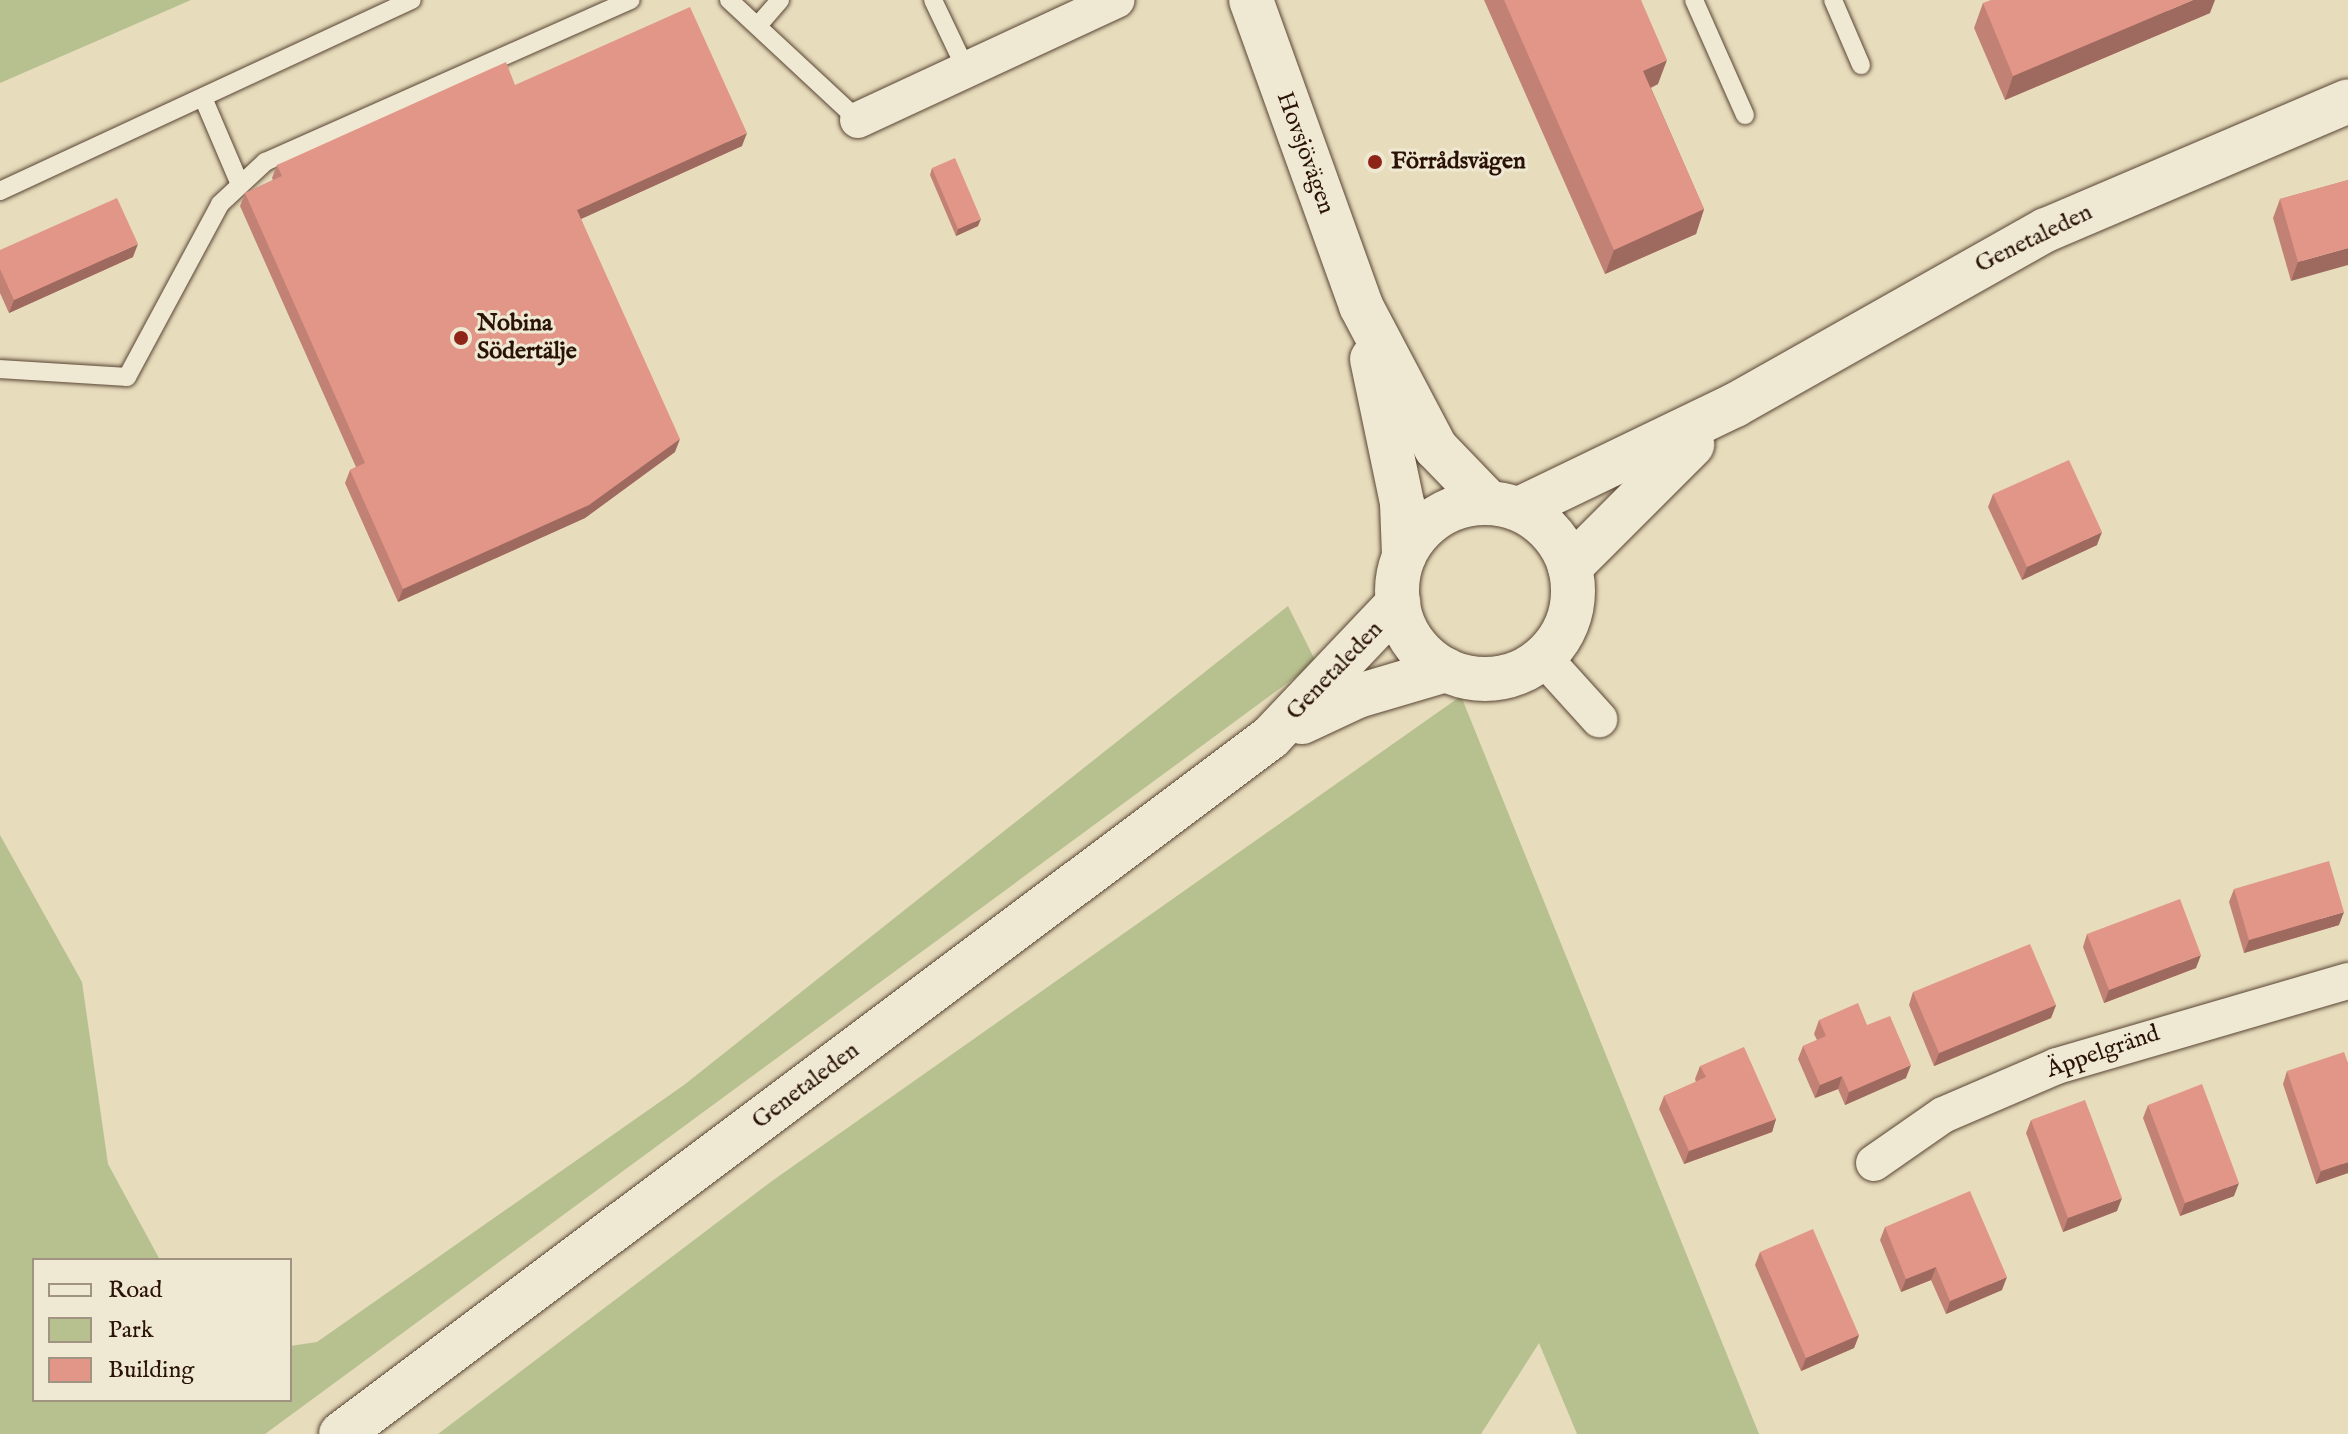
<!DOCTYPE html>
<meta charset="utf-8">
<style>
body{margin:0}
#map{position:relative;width:2348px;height:1434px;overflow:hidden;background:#e7dcbc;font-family:"IM FELL English",serif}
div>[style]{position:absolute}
.green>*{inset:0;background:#b7c08f}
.roads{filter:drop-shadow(0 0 2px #594534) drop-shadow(0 0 2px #594534)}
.lane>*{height:18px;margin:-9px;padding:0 9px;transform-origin:9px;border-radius:9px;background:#efe8d3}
.street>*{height:36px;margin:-18px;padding:0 18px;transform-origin:18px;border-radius:18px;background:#efe8d3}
.secondary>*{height:44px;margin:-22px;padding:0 22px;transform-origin:22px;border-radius:22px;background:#efe8d3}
.secondary>.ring{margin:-22px;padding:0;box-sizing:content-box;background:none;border:44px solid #efe8d3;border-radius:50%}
.wall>*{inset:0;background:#c28175}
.shaded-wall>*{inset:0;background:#9e695f}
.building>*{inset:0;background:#e29688}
.dots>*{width:22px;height:22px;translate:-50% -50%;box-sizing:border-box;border:4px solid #efe8d3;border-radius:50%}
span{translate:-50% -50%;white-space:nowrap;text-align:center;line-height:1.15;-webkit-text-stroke:6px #efe8d3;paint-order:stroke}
.street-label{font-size:24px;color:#2a1306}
.poi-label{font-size:24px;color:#2a1306;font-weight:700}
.left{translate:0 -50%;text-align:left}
.legend{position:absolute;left:32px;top:1258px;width:260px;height:144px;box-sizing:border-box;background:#efe8d3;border:2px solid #a09381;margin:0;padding:10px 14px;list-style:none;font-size:24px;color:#2a1306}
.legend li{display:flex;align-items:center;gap:16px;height:40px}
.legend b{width:40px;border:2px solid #a09381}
</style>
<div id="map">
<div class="green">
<i style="clip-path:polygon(0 0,191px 0,0 83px)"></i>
<i style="clip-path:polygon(1288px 606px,1316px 662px,265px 1434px,0 1434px,0 835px,82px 982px,108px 1164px,160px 1260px,34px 1260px,34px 1400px,290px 1400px,290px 1346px,317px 1342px,684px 1085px)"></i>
<i style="clip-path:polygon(1461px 696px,1759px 1434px,1577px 1434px,1539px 1343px,1481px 1434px,438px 1434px,772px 1181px)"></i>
</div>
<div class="roads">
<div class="lane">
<i style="left:729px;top:0;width:176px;rotate:42.9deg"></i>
<i style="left:933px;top:0;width:74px;rotate:64.5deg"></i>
<i style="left:1694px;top:0;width:126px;rotate:66.1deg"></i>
<i style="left:1833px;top:0;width:71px;rotate:66.7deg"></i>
<i style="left:761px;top:22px;width:29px;rotate:-49deg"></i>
<i style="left:204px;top:100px;width:89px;rotate:66.9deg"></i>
<i style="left:0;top:191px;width:454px;rotate:-24.9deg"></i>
<i style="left:0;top:369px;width:127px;rotate:3.6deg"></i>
<i style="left:127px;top:377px;width:196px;rotate:-61.7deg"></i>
<i style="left:220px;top:204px;width:62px;rotate:-43deg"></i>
<i style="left:265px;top:162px;width:400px;rotate:-23.9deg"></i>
</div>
<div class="street">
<i style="left:858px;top:120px;width:285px;rotate:-24.9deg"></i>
<i style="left:1543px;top:657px;width:84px;rotate:47.9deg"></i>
<i style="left:1874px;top:1163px;width:84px;rotate:-34.8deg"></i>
<i style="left:1943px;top:1115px;width:124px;rotate:-23.3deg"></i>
<i style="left:2057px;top:1066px;width:303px;rotate:-16.3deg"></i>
</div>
<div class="secondary">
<i style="left:1251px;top:0;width:325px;rotate:70.2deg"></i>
<i style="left:1361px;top:306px;width:161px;rotate:62.2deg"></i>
<i style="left:1436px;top:448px;width:75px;rotate:46.1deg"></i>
<i style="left:1372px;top:359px;width:147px;rotate:78.2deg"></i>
<i style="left:1402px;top:503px;width:53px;rotate:87.8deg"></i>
<i class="ring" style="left:1397px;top:503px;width:132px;height:132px"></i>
<i style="left:1519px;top:509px;width:240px;rotate:-25.7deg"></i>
<i style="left:1735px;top:405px;width:357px;rotate:-29.4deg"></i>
<i style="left:2046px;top:230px;width:328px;rotate:-23.1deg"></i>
<i style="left:1570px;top:567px;width:173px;rotate:-45deg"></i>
<i style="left:1302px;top:722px;width:62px;rotate:-24.9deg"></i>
<i style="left:1358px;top:696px;width:92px;rotate:-16.5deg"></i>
<i style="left:341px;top:1434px;width:1162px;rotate:-36.85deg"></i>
<i style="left:1271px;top:737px;width:185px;rotate:-46.5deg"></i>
</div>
</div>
<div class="wall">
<i style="clip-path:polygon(1484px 0,1641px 0,1658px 84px,1651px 88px,1704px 209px,1696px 234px,1605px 274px)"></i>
<i style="clip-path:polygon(1983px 3px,2210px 13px,2005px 100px,1974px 28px)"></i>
<i style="clip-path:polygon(515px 85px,742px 146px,581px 219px,675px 452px,585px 518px,398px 602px,345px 483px,350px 470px,356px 467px,240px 206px,245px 193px,273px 180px,272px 178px,277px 165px)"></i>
<i style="clip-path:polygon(932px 168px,978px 226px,956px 236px,930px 175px)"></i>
<i style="clip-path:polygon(2348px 180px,2291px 281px,2273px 218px,2280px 199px)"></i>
<i style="clip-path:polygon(0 250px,133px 257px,9px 313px,0 293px)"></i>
<i style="clip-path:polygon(1993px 494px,2097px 545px,2022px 580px,1988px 507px)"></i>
<i style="clip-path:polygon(2234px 889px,2339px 925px,2244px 953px,2229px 902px)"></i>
<i style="clip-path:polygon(2087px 934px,2196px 968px,2104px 1003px,2083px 947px)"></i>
<i style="clip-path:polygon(1913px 992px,2056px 1005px,2051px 1018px,1934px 1066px,1909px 1005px)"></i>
<i style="clip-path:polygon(1819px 1020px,1867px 1025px,1906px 1078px,1845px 1105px,1838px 1089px,1815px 1098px,1798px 1059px,1803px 1046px,1817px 1040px,1814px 1034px)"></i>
<i style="clip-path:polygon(1700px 1066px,1776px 1119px,1772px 1132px,1684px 1164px,1659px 1109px,1664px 1096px,1696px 1082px,1695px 1079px)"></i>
<i style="clip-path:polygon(2287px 1071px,2348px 1173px,2316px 1184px,2283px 1084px)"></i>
<i style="clip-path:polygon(2148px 1105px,2234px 1196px,2180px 1216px,2143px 1118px)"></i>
<i style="clip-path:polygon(2031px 1120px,2117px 1211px,2063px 1232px,2026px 1133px)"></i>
<i style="clip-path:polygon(1885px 1227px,2002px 1290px,1946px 1314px,1931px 1280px,1901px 1292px,1880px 1240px)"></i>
<i style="clip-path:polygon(1760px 1252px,1859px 1335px,1854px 1348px,1801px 1371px,1755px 1265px)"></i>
</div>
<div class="shaded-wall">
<i style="clip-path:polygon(2193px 0,2215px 0,2210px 13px,2005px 100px,2013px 76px)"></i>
<i style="clip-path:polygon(1667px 60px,1658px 84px,1634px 95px,1643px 71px)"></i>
<i style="clip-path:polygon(747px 133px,742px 146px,572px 223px,577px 210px)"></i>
<i style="clip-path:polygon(1704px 209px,1696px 234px,1605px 274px,1614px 250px)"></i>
<i style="clip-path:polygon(981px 219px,978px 226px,956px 236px,958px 229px)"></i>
<i style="clip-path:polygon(138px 244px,133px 257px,9px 313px,14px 300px)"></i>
<i style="clip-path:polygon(2348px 248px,2348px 265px,2291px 281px,2298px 262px)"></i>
<i style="clip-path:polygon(680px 439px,675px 452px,585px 518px,398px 602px,403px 589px)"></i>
<i style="clip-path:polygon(2102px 532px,2097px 545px,2022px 580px,2027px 567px)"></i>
<i style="clip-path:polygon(2344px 912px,2339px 925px,2244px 953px,2249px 940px)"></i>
<i style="clip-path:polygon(2201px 955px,2196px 968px,2104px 1003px,2109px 990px)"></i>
<i style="clip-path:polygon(2056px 1005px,2051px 1018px,1934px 1066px,1939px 1053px)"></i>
<i style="clip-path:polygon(1911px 1065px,1906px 1078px,1845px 1105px,1849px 1092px)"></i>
<i style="clip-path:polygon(1842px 1076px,1838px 1089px,1815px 1098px,1820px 1085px)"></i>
<i style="clip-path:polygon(1776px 1119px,1772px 1132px,1684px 1164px,1689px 1151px)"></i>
<i style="clip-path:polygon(2348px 1162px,2348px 1173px,2316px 1184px,2321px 1171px)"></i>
<i style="clip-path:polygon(2239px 1183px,2234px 1196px,2180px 1216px,2185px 1203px)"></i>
<i style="clip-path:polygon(2122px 1198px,2117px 1211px,2063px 1232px,2068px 1218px)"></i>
<i style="clip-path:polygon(1936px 1267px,1931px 1280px,1901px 1292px,1906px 1279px)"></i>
<i style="clip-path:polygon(2007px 1277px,2002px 1290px,1946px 1314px,1950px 1301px)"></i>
<i style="clip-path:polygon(1859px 1335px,1854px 1348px,1801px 1371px,1806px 1358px)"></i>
</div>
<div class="building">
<i style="clip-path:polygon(1504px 0,1641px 0,1667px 60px,1643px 71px,1704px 209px,1614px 250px)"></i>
<i style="clip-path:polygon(1991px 0,2193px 0,2013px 76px,1983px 3px)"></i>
<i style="clip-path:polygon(690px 7px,747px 133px,577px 210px,680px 439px,589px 505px,403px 589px,350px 470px,365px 463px,245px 193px,282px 176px,277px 165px,506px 62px,515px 85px)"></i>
<i style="clip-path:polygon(955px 158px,981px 219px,958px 229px,932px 168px)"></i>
<i style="clip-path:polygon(2348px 180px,2348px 248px,2298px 262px,2280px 199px)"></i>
<i style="clip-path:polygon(117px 198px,138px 244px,14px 300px,0 269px,0 250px)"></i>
<i style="clip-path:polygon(2069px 460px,2102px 532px,2027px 567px,1993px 494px)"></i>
<i style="clip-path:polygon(2329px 861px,2344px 912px,2249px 940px,2234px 889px)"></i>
<i style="clip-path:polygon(2180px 899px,2201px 955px,2109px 990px,2087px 934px)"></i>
<i style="clip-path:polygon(2030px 944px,2056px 1005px,1939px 1053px,1913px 992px)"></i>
<i style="clip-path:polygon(1858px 1003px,1867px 1025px,1890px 1016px,1911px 1065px,1849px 1092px,1842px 1076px,1820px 1085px,1803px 1046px,1826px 1036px,1819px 1020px)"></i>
<i style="clip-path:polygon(1744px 1047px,1776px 1119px,1689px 1151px,1664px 1096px,1706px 1077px,1700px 1066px)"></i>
<i style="clip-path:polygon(2344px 1052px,2348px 1063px,2348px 1162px,2321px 1171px,2287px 1071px)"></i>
<i style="clip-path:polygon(2202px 1084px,2239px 1183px,2185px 1203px,2148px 1105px)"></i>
<i style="clip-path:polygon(2085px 1100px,2122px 1198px,2068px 1218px,2031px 1120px)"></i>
<i style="clip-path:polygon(1970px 1191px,2007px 1277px,1950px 1301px,1936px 1267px,1906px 1279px,1885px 1227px)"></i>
<i style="clip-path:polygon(1813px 1229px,1859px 1335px,1806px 1358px,1760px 1252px)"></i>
</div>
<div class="dots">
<i style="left:1375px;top:162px;background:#8f2418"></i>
<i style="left:461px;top:338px;background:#8f2418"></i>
</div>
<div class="street-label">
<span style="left:1305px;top:153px;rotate:70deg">Hovsjövägen</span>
<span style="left:2034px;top:239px;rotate:-26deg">Genetaleden</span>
<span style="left:1335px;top:671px;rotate:-46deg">Genetaleden</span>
<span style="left:2103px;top:1052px;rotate:-19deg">Äppelgränd</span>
<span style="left:806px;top:1086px;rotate:-37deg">Genetaleden</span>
</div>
<div class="poi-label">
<span class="left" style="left:1391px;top:162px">Förrådsvägen</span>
<span class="left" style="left:477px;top:338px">Nobina<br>Södertälje</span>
</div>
<ul class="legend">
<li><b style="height:10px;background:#efe8d3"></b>Road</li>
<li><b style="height:22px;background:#b7c08f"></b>Park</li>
<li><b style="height:22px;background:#e29688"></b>Building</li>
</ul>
</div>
